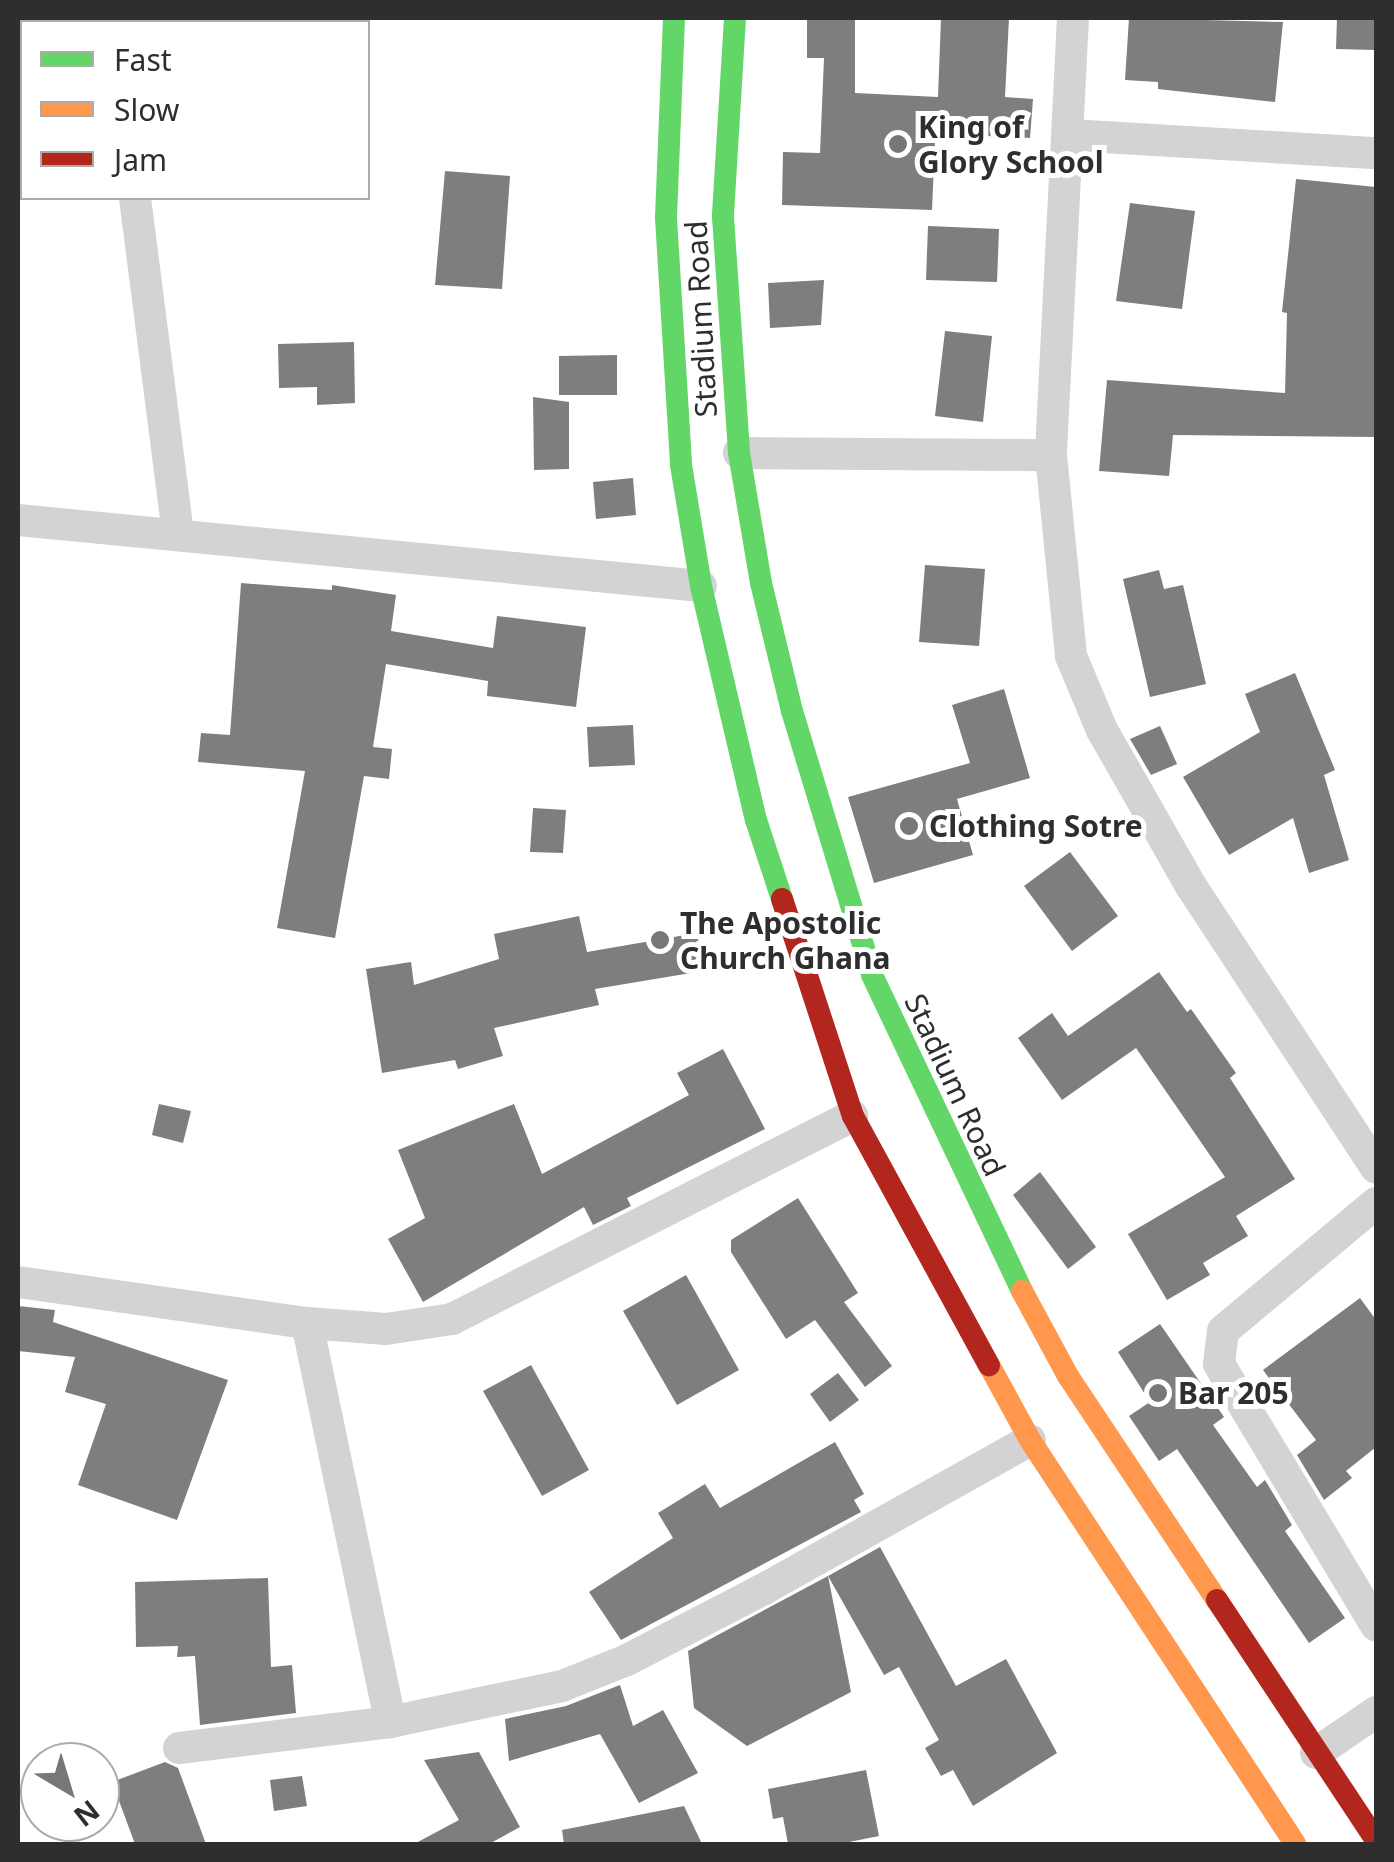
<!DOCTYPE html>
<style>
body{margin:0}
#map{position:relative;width:1394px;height:1862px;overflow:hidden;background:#fff;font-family:"Noto Sans",sans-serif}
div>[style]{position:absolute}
.building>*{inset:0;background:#7e7e7e}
.street>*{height:32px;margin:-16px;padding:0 16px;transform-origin:16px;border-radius:16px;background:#d3d3d3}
.fast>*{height:22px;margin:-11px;padding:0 11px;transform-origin:11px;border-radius:11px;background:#63d668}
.slow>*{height:22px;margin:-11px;padding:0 11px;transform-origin:11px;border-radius:11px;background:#ff974d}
.jam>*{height:22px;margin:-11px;padding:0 11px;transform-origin:11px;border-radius:11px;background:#b3261e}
.dots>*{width:28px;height:28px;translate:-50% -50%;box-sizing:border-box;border:5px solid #fff;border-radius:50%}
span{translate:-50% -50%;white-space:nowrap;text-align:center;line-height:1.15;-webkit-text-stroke:10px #fff;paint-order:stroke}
.poi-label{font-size:30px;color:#2e2e2e;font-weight:700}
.left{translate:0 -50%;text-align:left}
.street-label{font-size:30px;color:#2e2e2e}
.frame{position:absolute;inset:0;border:20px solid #2e2e2e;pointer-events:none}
.legend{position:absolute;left:20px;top:20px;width:350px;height:180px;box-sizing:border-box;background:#fff;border:2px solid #ababab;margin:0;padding:12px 18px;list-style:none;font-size:30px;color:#2e2e2e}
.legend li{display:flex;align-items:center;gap:20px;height:50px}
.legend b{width:50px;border:2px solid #ababab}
.north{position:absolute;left:20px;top:1742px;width:100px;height:100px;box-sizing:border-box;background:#fff;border:2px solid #ababab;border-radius:50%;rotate:142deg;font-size:28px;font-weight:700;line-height:40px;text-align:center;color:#2e2e2e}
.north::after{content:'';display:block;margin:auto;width:35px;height:45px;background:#777;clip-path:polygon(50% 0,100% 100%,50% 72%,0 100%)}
</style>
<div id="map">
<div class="building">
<i style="clip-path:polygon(807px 18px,855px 18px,855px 93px,938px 97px,941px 18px,1009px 18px,1005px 97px,1033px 99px,1030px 138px,946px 134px,945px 141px,935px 141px,932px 210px,782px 205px,783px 152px,820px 153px,824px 58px,807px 58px)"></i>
<i style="clip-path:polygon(1129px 18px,1283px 22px,1275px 102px,1158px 89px,1158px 82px,1125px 80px)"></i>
<i style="clip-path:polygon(1337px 18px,1376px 18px,1376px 50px,1336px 49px)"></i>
<i style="clip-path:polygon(445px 171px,510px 176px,502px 289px,435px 285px)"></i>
<i style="clip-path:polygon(1296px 179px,1376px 187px,1376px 437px,1173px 435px,1169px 476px,1099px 471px,1107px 380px,1285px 393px,1287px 313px,1282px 312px)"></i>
<i style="clip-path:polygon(1130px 203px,1195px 211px,1182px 309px,1116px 301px)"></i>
<i style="clip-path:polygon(928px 226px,999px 229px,997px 282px,926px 280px)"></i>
<i style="clip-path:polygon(824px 280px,821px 325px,770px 328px,768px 283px)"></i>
<i style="clip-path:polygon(945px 331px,992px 336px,983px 422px,935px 416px)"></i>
<i style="clip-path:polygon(354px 342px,355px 403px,317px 405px,317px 387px,279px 388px,278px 344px)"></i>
<i style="clip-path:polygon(617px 355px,617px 395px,559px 395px,559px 356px)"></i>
<i style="clip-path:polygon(533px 397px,569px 402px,569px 469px,534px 470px)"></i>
<i style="clip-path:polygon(633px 478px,636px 515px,596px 519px,593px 482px)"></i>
<i style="clip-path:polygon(925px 565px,985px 569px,979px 646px,919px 642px)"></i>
<i style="clip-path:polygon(1159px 570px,1164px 589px,1183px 585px,1206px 684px,1150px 697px,1123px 579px)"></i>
<i style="clip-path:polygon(241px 583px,332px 590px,332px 585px,396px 595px,391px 631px,493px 648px,497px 616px,586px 627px,576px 707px,487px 696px,488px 681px,386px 664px,373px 747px,392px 749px,389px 779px,364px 776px,335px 938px,277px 928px,305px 771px,198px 762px,201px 733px,230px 735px)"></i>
<i style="clip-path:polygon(1295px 673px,1335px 770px,1324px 775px,1349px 860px,1309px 873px,1293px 818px,1229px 855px,1183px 777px,1260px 732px,1245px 694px)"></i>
<i style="clip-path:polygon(1004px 689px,1030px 778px,957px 799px,973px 855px,874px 883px,848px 797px,970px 763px,952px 705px)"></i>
<i style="clip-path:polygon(633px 725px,635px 765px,589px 767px,587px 727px)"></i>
<i style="clip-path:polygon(1160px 726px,1177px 764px,1151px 775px,1130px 739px)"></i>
<i style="clip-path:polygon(533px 808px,566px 810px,563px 853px,530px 852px)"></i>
<i style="clip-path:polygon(1070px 852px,1118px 916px,1072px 951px,1024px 886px)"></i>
<i style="clip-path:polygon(579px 916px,587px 952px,697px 933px,703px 971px,595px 989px,599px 1005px,494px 1028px,503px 1056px,458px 1069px,455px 1060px,382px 1073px,366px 969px,411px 962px,414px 985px,499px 959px,494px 934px)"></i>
<i style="clip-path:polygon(1159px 972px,1187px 1012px,1191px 1009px,1236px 1073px,1230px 1078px,1295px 1179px,1236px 1216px,1248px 1236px,1203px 1263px,1210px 1275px,1167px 1300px,1128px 1234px,1225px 1177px,1136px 1048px,1062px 1100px,1018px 1038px,1052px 1013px,1068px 1036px)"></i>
<i style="clip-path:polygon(723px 1049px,765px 1129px,627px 1198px,631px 1206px,593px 1225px,584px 1207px,423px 1302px,388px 1239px,425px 1218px,398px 1150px,514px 1104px,542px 1174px,689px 1095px,677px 1073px)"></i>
<i style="clip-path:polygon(159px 1104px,191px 1111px,183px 1143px,152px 1135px)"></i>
<i style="clip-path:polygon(1040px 1172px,1096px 1247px,1068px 1269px,1013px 1195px)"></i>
<i style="clip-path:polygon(798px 1198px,858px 1293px,844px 1302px,892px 1366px,865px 1387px,815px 1320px,786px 1339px,731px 1252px,731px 1240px)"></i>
<i style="clip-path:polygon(686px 1275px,739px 1370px,677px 1405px,623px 1311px)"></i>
<i style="clip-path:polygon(1360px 1298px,1376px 1320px,1376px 1447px,1346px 1471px,1352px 1478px,1324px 1500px,1297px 1455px,1316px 1440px,1263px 1370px)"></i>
<i style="clip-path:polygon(18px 1306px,55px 1310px,53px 1322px,228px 1380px,177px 1520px,78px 1485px,106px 1404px,65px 1392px,75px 1357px,18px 1351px)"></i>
<i style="clip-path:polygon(1160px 1324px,1224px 1417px,1213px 1425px,1257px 1487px,1265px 1480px,1292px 1525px,1285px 1531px,1345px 1618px,1309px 1643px,1177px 1449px,1159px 1461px,1129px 1416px,1150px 1402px,1118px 1352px)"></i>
<i style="clip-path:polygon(531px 1365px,589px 1470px,542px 1496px,483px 1391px)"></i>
<i style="clip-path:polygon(838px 1373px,859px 1400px,830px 1422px,810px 1394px)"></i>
<i style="clip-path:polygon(835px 1442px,864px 1494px,854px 1500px,861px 1512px,621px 1640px,589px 1592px,673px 1538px,658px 1513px,705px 1484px,720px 1508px)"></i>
<i style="clip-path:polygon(880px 1547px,956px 1686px,1006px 1659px,1057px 1753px,973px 1806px,953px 1770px,941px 1776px,925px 1748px,939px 1740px,899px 1667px,884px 1675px,828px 1576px)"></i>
<i style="clip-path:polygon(828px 1576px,851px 1692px,747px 1746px,694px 1708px,688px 1651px)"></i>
<i style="clip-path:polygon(268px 1578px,271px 1667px,292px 1665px,296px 1713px,200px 1725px,195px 1656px,177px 1657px,178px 1646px,136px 1647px,135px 1582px)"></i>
<i style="clip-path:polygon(620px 1685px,633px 1726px,663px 1710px,698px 1773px,639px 1803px,600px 1734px,509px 1761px,505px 1719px,566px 1706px)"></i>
<i style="clip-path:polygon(479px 1752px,520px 1827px,489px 1844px,414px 1844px,459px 1820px,424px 1760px)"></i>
<i style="clip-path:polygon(165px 1762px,178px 1768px,206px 1844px,135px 1844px,112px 1782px)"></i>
<i style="clip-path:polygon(866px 1770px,879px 1836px,839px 1844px,788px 1844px,783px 1817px,773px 1819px,768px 1789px)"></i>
<i style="clip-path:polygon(302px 1776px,307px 1806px,274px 1811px,270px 1780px)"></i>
<i style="clip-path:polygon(684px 1806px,702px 1844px,564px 1844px,562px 1830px)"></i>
</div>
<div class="street">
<i style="left:23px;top:18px;width:6px;rotate:39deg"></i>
<i style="left:1073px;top:18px;width:438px;rotate:92.9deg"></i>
<i style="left:1051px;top:455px;width:202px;rotate:84.3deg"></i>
<i style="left:1071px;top:656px;width:80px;rotate:67.3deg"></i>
<i style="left:1102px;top:730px;width:180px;rotate:60.3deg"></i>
<i style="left:1191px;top:886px;width:337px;rotate:56.7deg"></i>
<i style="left:1070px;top:135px;width:307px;rotate:3.4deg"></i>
<i style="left:135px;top:198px;width:339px;rotate:82.7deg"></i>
<i style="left:739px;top:453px;width:312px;rotate:0.4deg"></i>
<i style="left:18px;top:520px;width:686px;rotate:5.52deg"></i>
<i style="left:1376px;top:1203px;width:199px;rotate:140.1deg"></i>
<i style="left:1223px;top:1331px;width:33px;rotate:97deg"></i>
<i style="left:1219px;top:1364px;width:305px;rotate:59deg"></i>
<i style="left:18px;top:1282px;width:292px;rotate:8.1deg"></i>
<i style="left:307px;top:1323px;width:79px;rotate:4.3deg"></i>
<i style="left:386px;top:1329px;width:67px;rotate:-8.6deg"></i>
<i style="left:452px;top:1319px;width:449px;rotate:-26.9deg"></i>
<i style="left:307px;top:1323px;width:408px;rotate:78.2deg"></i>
<i style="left:179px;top:1748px;width:213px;rotate:-7deg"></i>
<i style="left:390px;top:1722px;width:176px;rotate:-11.8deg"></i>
<i style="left:562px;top:1686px;width:70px;rotate:-21.8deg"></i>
<i style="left:627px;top:1660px;width:152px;rotate:-27.4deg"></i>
<i style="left:762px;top:1590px;width:307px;rotate:-29.2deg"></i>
<i style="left:1316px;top:1753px;width:73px;rotate:-34.3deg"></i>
</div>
<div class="fast">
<i style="left:674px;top:18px;width:200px;rotate:92.3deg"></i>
<i style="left:666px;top:218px;width:247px;rotate:86.5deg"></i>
<i style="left:681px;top:465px;width:123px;rotate:80.6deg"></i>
<i style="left:701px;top:586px;width:240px;rotate:76.8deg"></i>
<i style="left:756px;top:820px;width:83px;rotate:71.8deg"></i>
<i style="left:735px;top:18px;width:199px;rotate:93.5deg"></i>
<i style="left:723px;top:217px;width:237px;rotate:86.1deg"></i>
<i style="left:739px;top:453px;width:132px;rotate:80.4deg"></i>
<i style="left:761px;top:583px;width:132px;rotate:76.4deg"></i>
<i style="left:792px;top:711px;width:276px;rotate:73.1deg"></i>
<i style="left:872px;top:975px;width:350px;rotate:64.6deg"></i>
</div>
<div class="slow">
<i style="left:1022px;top:1291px;width:97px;rotate:61.6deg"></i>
<i style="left:1068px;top:1376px;width:269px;rotate:56.4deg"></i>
<i style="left:989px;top:1365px;width:85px;rotate:61.3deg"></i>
<i style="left:1030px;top:1440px;width:483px;rotate:56.7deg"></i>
</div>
<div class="jam">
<i style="left:782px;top:899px;width:228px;rotate:71.9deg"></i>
<i style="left:853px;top:1116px;width:284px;rotate:61.4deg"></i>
<i style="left:1217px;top:1600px;width:288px;rotate:56.5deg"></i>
</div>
<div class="dots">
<i style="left:898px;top:144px;background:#777"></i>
<i style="left:909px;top:826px;background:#777"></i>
<i style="left:660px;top:940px;background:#777"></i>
<i style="left:1158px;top:1393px;background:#777"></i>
</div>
<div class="poi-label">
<span class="left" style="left:918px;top:144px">King of<br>Glory School</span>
<span class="left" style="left:929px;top:826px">Clothing Sotre</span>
<span class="left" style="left:680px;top:940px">The Apostolic<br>Church Ghana</span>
<span class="left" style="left:1178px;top:1393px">Bar 205</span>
</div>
<div class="street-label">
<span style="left:701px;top:319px;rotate:-93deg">Stadium Road</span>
<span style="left:955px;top:1085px;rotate:65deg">Stadium Road</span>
</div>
<div class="frame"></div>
<ul class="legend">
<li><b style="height:12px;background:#63d668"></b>Fast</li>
<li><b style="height:12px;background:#ff974d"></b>Slow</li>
<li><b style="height:12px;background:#b3261e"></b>Jam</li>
</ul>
<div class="north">N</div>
</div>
